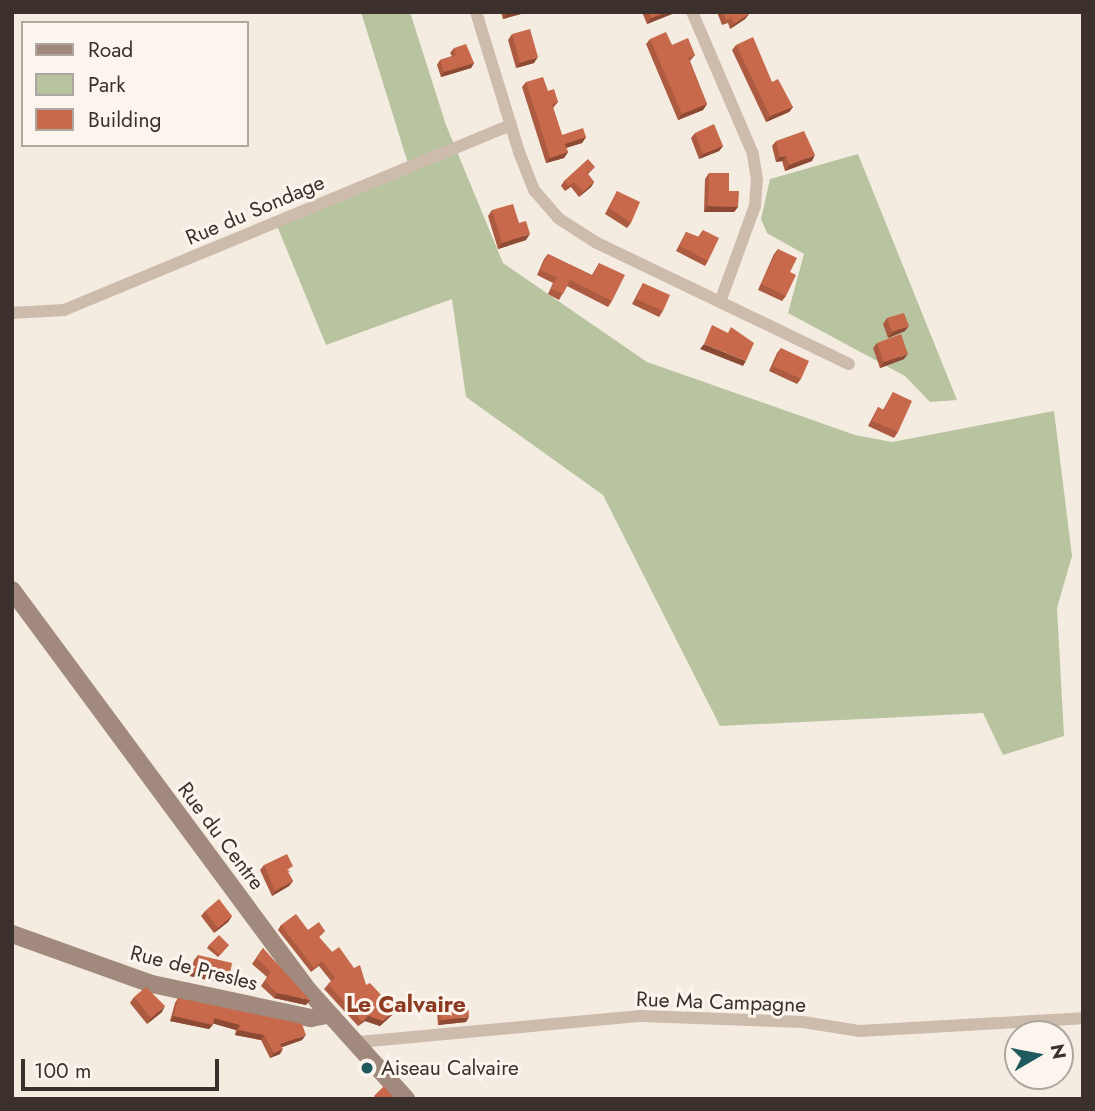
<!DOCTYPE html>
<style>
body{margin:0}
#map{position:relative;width:1095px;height:1111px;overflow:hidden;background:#f4ebe1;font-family:Jost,sans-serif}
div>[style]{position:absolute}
.green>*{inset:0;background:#b8c4a0}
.street>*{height:12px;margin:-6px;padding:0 6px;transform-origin:6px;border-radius:6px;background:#cdbbac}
.secondary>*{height:18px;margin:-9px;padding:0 9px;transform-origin:9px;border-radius:9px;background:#a18a7d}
.wall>*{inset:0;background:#ac5a40}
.shaded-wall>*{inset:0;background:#8c4a34}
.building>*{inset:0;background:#c8694b}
.dots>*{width:19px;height:19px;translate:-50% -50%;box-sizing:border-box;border:4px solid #fbf5ee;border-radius:50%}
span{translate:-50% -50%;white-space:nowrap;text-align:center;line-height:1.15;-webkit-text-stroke:6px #fbf5ee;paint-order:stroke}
.street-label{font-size:21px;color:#3b302b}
.poi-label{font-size:21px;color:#3b302b}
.left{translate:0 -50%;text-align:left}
.neighbourhood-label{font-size:23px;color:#8c3b22;font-weight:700}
.frame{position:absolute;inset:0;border:14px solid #3b302b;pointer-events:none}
.legend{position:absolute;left:21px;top:21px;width:228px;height:126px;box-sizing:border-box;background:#fbf5ee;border:2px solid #aea6a0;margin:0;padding:9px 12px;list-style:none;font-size:21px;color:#3b302b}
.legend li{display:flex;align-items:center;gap:14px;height:35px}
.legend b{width:35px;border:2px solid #aea6a0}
.north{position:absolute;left:1004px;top:1020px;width:70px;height:70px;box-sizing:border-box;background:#fbf5ee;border:2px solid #aea6a0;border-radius:50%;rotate:80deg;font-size:19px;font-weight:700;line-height:28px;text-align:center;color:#3b302b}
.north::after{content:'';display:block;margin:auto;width:24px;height:32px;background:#1f5a5e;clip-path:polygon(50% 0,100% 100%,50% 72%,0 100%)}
.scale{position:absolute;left:21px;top:1059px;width:198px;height:32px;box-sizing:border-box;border:4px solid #3b302b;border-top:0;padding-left:9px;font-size:21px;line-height:24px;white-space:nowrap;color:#3b302b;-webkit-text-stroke:5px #fbf5ee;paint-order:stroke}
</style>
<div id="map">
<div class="green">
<i style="clip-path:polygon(361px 12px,410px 12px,446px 125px,503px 263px,647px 362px,855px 435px,892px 442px,1054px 411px,1072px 556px,1057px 608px,1064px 736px,1003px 755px,983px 713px,720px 726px,603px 495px,466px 397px,452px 299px,326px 345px,277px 226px,410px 170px)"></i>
<i style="clip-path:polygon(858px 154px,957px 400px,930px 402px,905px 376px,788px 313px,804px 254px,767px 233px,761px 219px,770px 179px)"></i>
</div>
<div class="street">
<i style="left:476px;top:12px;width:146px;rotate:72.9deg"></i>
<i style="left:519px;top:152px;width:41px;rotate:68.5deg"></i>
<i style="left:534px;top:190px;width:37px;rotate:49deg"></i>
<i style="left:558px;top:218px;width:46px;rotate:32.7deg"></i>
<i style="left:597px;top:243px;width:136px;rotate:25.6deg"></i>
<i style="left:720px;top:302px;width:102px;rotate:-70deg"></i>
<i style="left:755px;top:206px;width:26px;rotate:-86deg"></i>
<i style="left:757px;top:180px;width:26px;rotate:-99deg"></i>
<i style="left:753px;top:154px;width:155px;rotate:-113.2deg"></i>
<i style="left:720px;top:302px;width:143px;rotate:25.7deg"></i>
<i style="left:12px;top:313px;width:52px;rotate:-3.3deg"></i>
<i style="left:64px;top:310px;width:482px;rotate:-22.5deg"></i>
<i style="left:359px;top:1042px;width:283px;rotate:-5.3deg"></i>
<i style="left:641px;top:1016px;width:162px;rotate:2.1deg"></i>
<i style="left:803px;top:1022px;width:58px;rotate:9deg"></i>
<i style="left:860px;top:1031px;width:223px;rotate:-3.3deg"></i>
</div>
<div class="secondary">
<i style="left:12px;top:590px;width:498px;rotate:53.5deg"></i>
<i style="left:308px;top:990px;width:147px;rotate:48deg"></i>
<i style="left:12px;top:934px;width:149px;rotate:19.7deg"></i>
<i style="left:152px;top:984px;width:163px;rotate:12.1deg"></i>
<i style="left:311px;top:1018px;width:16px;rotate:-11deg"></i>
</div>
<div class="wall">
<i style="clip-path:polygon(501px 12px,522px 12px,521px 14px,503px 19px)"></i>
<i style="clip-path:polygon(642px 12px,673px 12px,672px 14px,647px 24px)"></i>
<i style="clip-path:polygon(717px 12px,748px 12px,749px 14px,745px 19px,730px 29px,728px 23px,722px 25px)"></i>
<i style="clip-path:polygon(512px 34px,534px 63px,516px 68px,508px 40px)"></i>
<i style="clip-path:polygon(650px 39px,672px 45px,695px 55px,690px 61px,707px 104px,703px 110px,678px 120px,646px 44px)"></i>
<i style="clip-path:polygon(736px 45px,772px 82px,793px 107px,789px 112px,766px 122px,732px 50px)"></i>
<i style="clip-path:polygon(454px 48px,474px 63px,471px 68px,441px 77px,437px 65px,440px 60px,452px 56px,450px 53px)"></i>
<i style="clip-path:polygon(526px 82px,548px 91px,558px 102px,553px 108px,562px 135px,586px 137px,582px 143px,566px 148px,568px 152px,564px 158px,546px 163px,522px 87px)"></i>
<i style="clip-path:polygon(695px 133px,723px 146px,719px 151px,699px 159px,691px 138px)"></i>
<i style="clip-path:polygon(776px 141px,812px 161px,785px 171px,782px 161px,776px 162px,772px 146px)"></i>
<i style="clip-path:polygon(595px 167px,588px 174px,594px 182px,591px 187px,579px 197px,571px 187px,565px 191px,561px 186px,564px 181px)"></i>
<i style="clip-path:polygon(709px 173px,729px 191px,738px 207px,734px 212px,704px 212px,705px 179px)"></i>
<i style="clip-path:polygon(617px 191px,631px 223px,627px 228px,605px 214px)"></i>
<i style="clip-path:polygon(492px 210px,519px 223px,526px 240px,498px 249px,488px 216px)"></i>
<i style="clip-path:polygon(703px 230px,708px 261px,705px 266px,676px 251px,686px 232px,698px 237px)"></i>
<i style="clip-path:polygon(778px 249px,786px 296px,782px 301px,758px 290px,774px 254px)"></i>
<i style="clip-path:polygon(548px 254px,592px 275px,599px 263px,612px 301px,608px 307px,567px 286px,559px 300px,548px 294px,553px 283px,537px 275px,544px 259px)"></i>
<i style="clip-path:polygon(643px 283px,663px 311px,659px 317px,632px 304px)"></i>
<i style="clip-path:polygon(887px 318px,905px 331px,888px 338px,883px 324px)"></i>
<i style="clip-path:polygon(877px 343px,904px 359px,880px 368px,873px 348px)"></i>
<i style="clip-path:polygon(781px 348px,801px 379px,797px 384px,769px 371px,777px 353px)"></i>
<i style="clip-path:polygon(893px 392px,898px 432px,894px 438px,868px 426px,878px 407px,883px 410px)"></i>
<i style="clip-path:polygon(264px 865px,290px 871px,288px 872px,293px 881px,289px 886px,272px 896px,260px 870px)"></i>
<i style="clip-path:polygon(205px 911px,232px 916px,228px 922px,214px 933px,201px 916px)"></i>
<i style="clip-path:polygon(281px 925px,308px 930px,325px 931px,319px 937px,332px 952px,366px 985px,392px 1015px,380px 1026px,365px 1021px,358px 1026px,324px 989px,331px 981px,319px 966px,311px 972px,278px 930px)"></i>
<i style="clip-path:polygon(209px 945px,229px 945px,218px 957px,207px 948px)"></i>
<i style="clip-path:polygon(263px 948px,306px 1005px,274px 998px,261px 986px,267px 977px,252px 964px)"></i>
<i style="clip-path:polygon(198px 955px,229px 979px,225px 984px,190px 976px,194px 960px)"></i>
<i style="clip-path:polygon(134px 997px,162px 1012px,147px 1024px,130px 1003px)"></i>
<i style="clip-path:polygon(178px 998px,302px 1040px,282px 1047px,280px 1054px,270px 1058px,261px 1040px,235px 1035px,236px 1030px,213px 1023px,209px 1029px,170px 1021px,175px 1003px)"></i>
<i style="clip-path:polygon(440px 1006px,466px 1022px,438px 1025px,437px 1011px)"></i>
</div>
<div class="shaded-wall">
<i style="clip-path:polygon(511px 12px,522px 12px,521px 14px,503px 19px,507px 13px)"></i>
<i style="clip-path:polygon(667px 12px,673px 12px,672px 14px,647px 24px,651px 18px)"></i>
<i style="clip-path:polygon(749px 14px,745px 19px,730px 29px,734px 24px)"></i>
<i style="clip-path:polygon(538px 57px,534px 63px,516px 68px,520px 63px)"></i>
<i style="clip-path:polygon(474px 63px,471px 68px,441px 77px,444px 72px)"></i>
<i style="clip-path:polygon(707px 104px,703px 110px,678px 120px,682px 114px)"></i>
<i style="clip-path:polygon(793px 107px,789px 112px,766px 122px,770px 116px)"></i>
<i style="clip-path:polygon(586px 137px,582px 143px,562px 149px,565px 144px)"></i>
<i style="clip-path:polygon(723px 146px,719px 151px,699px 159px,703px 154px)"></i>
<i style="clip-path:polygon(568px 152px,564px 158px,546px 163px,550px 158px)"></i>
<i style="clip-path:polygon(815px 155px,812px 161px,785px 171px,789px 165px)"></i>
<i style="clip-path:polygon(786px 156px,782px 161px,776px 162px,780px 157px)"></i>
<i style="clip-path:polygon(594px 182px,591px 187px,579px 197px,583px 192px)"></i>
<i style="clip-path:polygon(708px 206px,738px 207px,734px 212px,704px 212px)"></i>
<i style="clip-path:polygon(530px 234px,526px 240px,498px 249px,502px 243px)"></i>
<i style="clip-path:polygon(909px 326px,905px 331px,888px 338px,892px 332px)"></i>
<i style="clip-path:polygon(704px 344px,746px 361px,743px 366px,700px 349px)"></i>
<i style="clip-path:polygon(908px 354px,904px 359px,880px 368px,884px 362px)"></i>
<i style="clip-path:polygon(293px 881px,289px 886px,272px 896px,275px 891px)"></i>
<i style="clip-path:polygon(232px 916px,228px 922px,214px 933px,218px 928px)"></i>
<i style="clip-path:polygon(194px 971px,229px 979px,225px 984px,190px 976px)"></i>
<i style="clip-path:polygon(277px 993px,310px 1000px,306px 1005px,274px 998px)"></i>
<i style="clip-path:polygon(165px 1006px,162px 1012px,147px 1024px,151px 1018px)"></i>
<i style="clip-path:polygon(395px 1010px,392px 1015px,380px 1026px,365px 1021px,358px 1026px,368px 1016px)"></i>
<i style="clip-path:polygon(174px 1016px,213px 1025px,209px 1029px,170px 1021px)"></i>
<i style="clip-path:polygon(469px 1017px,466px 1022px,438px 1025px,441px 1020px)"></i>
<i style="clip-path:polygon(214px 1018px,240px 1025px,236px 1030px,211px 1023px)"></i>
<i style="clip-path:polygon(239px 1030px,264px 1035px,261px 1040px,235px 1035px)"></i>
<i style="clip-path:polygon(306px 1035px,302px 1040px,277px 1049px,280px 1044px)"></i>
<i style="clip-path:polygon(283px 1049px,280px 1054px,270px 1058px,274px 1053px)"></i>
</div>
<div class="building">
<i style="clip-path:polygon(648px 12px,667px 12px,651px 18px)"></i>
<i style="clip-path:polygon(723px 12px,748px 12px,749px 14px,734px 24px,731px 18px,726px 20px)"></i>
<i style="clip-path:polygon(530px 29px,538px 57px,520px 63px,512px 34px)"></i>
<i style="clip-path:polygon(666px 32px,672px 45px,688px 38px,695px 55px,688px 58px,707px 104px,682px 114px,650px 39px)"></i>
<i style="clip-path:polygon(753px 37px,772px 82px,778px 79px,793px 107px,770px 116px,736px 45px)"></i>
<i style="clip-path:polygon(466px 44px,474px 63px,444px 72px,440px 60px,456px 55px,454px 48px)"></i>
<i style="clip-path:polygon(543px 77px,548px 91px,554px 89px,558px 102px,552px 104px,562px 135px,583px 128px,586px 137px,565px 144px,568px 152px,550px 158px,526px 82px)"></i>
<i style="clip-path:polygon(714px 124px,723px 146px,703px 154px,695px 133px)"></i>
<i style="clip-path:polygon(804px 131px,815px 155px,789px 165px,786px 156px,780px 157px,776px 141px)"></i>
<i style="clip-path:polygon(588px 159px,595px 167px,587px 173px,594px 182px,583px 192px,574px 182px,568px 186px,564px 181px)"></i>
<i style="clip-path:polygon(709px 173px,729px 173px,729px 191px,739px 191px,738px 207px,708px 206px)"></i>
<i style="clip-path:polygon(617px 191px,640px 202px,631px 223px,609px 208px)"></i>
<i style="clip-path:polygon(513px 204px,519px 223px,526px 221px,530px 234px,502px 243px,492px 210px)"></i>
<i style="clip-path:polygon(703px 230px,719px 238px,708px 261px,680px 246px,686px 232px,699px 237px)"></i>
<i style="clip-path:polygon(778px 249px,797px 258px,790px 272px,796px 275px,786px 296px,761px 284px)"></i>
<i style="clip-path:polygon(548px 254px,593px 276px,599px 263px,625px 275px,612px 301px,570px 280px,563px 294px,551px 289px,557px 277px,540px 270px)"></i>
<i style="clip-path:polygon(643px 283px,670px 295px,663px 311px,636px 299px)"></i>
<i style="clip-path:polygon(904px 313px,909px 326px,892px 332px,887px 318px)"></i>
<i style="clip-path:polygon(712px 325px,728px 333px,731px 327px,754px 343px,746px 361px,704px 344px)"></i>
<i style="clip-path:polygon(901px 334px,908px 354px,884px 362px,877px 343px)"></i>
<i style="clip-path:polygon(781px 348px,809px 361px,801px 379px,773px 366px)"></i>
<i style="clip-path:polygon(893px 392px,912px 401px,898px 432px,872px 421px,878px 407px,884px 410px)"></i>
<i style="clip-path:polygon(287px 854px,293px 866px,287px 870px,293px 881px,275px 891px,264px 865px)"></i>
<i style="clip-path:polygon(219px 899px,232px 916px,218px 928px,205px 911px)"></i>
<i style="clip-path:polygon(296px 914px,308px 930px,319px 922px,325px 931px,318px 936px,332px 952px,339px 947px,354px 968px,360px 965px,366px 985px,370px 983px,395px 1010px,383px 1021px,368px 1016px,362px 1022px,328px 984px,335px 978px,322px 961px,314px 968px,281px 925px)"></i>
<i style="clip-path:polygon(219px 935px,229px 945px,220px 955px,209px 945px)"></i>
<i style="clip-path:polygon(263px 948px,310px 1000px,277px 993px,265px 981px,271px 972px,256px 958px)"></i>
<i style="clip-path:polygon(198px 955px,232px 963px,229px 979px,194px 971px)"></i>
<i style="clip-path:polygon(146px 987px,165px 1006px,151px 1018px,134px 997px)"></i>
<i style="clip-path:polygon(178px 998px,302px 1024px,306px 1035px,280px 1044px,283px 1049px,274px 1053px,264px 1035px,239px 1030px,240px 1025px,214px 1018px,213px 1025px,174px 1016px)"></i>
<i style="clip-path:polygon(468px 1004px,469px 1017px,441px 1020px,440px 1006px)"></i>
<i style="clip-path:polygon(384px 1086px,395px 1099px,376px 1099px,374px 1096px)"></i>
</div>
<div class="dots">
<i style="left:367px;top:1068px;background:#1f5a5e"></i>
</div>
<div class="street-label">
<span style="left:255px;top:210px;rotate:-23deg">Rue du Sondage</span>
<span style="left:221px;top:836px;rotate:53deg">Rue du Centre</span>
<span style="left:194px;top:968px;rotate:14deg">Rue de Presles</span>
<span style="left:721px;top:1002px;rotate:2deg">Rue Ma Campagne</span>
</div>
<div class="poi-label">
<span class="left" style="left:381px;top:1068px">Aiseau Calvaire</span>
</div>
<div class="neighbourhood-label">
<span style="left:406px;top:1004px">Le Calvaire</span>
</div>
<div class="frame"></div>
<ul class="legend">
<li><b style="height:9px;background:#a18a7d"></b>Road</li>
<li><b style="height:19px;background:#b8c4a0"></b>Park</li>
<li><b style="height:19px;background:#c8694b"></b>Building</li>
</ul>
<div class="north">N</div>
<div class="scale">100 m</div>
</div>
